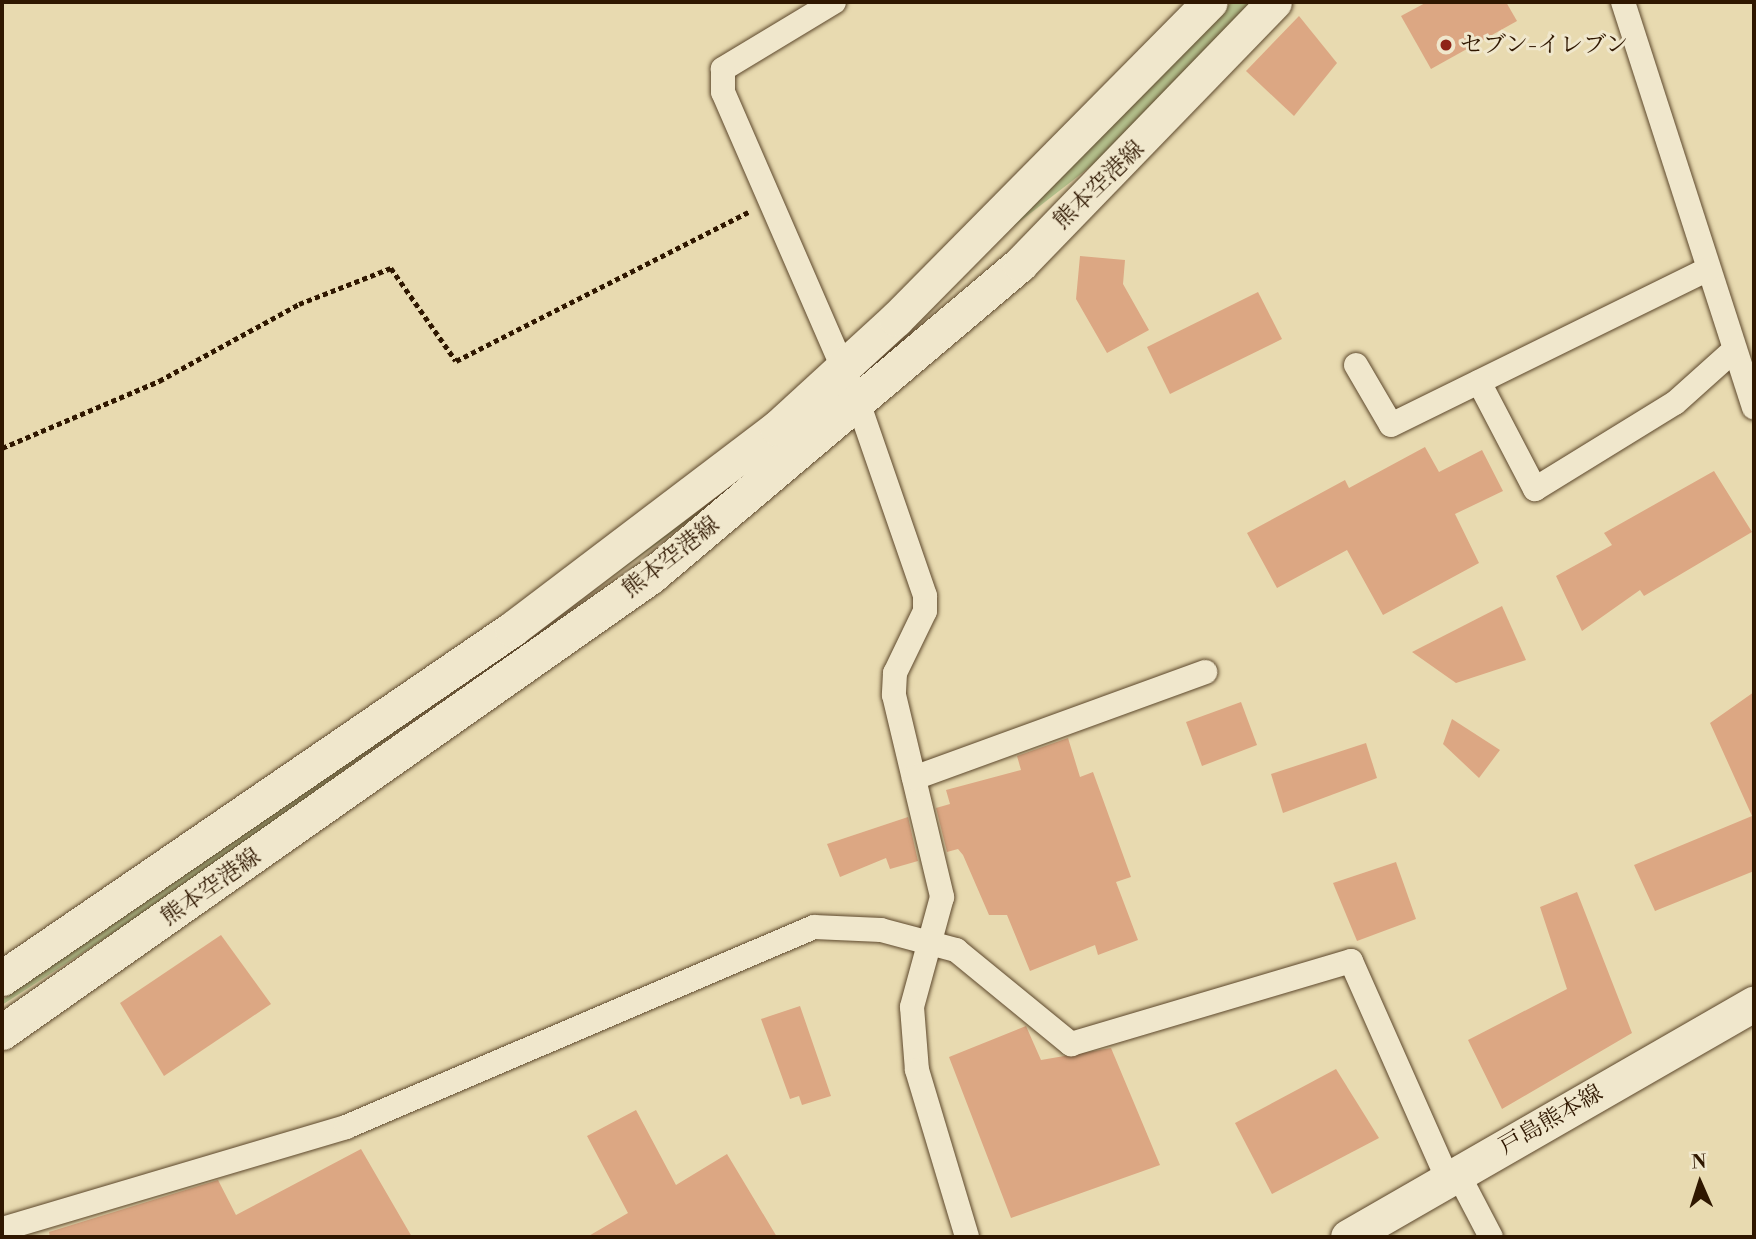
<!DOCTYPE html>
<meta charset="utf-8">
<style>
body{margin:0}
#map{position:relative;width:1756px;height:1239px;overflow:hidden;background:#e8dab0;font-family:"Libre Bodoni","Noto Serif JP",serif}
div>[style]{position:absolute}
.green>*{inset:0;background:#b4c08c}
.building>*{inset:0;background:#dca783}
.path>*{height:4.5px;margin-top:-2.25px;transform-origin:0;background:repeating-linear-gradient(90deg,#2f1700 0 5px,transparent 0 8.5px)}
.roads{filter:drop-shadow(0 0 2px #5d482c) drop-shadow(0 0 2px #5d482c)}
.street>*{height:24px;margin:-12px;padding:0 12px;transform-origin:12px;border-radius:12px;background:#f0e7cc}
.secondary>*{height:35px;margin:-17.5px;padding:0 17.5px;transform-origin:17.5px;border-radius:17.5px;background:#f0e7cc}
.dots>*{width:19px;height:19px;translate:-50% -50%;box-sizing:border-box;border:4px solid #f0e7cc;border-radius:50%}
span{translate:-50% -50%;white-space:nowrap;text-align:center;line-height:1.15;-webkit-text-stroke:6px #f0e7cc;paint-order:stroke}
.poi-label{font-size:23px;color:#2f1700}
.left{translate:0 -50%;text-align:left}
.street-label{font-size:23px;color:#2f1700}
.frame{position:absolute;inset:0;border:4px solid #2f1700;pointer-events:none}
.north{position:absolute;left:1665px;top:1148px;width:70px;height:70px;-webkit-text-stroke:5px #f0e7cc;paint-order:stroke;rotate:357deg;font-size:19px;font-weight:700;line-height:28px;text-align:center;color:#2f1700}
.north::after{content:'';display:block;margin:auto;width:24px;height:32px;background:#2f1700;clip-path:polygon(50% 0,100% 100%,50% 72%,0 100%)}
</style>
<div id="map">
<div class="green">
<i style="clip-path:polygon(1232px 2px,1252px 2px,1108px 153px,1009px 230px)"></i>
<i style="clip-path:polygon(778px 456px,175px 893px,2px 1005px,2px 1000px)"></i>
</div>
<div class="building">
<i style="clip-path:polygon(1427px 2px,1506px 2px,1517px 21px,1431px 69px,1401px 16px)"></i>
<i style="clip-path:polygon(1299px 16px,1337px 63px,1294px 116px,1246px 71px)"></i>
<i style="clip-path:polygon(1080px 256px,1125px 260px,1123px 284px,1149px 330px,1107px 353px,1076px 299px)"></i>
<i style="clip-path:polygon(1258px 292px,1282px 339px,1170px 394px,1147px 347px)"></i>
<i style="clip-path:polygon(1425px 447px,1439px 472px,1482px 450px,1503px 491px,1455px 514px,1479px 563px,1383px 615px,1347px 550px,1277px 588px,1247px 533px,1345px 480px,1349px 488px)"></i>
<i style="clip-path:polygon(1714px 471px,1752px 532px,1644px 596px,1640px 590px,1582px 631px,1556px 576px,1612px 545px,1604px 533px)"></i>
<i style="clip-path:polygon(1502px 606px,1526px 660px,1456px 683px,1412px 652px)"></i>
<i style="clip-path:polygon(1754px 692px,1754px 871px,1655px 911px,1634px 865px,1752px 816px,1710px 723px)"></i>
<i style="clip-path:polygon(1241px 702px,1257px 745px,1202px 766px,1186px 722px)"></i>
<i style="clip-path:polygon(1452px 719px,1500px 750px,1479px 778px,1443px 744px)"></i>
<i style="clip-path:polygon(1068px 738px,1080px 777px,1093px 772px,1131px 877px,1116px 882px,1138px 940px,1098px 955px,1095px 945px,1030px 971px,1007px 915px,989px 915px,963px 855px,958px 849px,947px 852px,936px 808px,950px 804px,946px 790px,1021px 770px,1017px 756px)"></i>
<i style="clip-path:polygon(1366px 743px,1377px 778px,1283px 813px,1271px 774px)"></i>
<i style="clip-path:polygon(908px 817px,918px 861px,890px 869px,886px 858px,840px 877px,827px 844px)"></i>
<i style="clip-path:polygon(1396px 862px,1416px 919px,1357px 941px,1333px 883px)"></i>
<i style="clip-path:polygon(1577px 892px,1632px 1033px,1502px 1109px,1468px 1040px,1567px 989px,1540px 907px)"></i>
<i style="clip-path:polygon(221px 935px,271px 1004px,164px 1076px,120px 1003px)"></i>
<i style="clip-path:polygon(800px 1006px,831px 1096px,802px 1105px,799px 1096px,790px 1099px,761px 1019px)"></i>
<i style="clip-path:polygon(1026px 1026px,1041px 1060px,1111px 1048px,1160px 1165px,1011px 1218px,949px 1057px)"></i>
<i style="clip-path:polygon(1336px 1069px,1379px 1138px,1272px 1194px,1235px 1123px)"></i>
<i style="clip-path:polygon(636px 1110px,676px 1185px,727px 1154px,777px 1237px,587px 1237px,628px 1213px,587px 1136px)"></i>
<i style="clip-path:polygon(361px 1149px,412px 1237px,50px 1237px,49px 1232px,218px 1180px,236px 1215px)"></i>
</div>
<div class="path">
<i style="left:2px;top:448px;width:171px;rotate:-23.1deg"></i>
<i style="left:159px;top:381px;width:160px;rotate:-28.8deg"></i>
<i style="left:299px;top:304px;width:99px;rotate:-21.4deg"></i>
<i style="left:391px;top:268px;width:113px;rotate:55deg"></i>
<i style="left:456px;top:361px;width:328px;rotate:-27deg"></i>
</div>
<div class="roads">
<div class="street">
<i style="left:834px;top:2px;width:130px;rotate:148.9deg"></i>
<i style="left:723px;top:69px;width:23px;rotate:90deg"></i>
<i style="left:723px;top:92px;width:341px;rotate:66.5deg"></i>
<i style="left:859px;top:405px;width:202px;rotate:70.9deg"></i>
<i style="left:925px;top:596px;width:15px;rotate:90deg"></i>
<i style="left:925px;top:611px;width:69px;rotate:115.8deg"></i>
<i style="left:895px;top:673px;width:22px;rotate:93deg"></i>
<i style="left:894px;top:695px;width:208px;rotate:76.6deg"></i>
<i style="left:942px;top:897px;width:114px;rotate:105.3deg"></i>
<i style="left:912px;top:1007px;width:63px;rotate:85.5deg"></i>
<i style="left:917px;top:1070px;width:174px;rotate:73.3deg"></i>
<i style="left:1623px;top:2px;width:426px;rotate:72.1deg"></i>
<i style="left:1356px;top:365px;width:69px;rotate:59.7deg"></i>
<i style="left:1391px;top:425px;width:353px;rotate:-26.2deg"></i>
<i style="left:1479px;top:382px;width:121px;rotate:62.4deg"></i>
<i style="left:1535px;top:489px;width:164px;rotate:-31.6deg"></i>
<i style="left:1675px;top:403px;width:79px;rotate:-41.9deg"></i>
<i style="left:914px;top:778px;width:310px;rotate:-20deg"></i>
<i style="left:1458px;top:1174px;width:71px;rotate:62.4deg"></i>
<i style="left:2px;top:1229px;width:359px;rotate:-16.5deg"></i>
<i style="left:346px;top:1127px;width:509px;rotate:-23.14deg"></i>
<i style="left:814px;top:927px;width:67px;rotate:2.6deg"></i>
<i style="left:881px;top:930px;width:78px;rotate:14.9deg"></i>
<i style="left:956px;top:950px;width:149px;rotate:39.3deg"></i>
<i style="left:1071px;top:1044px;width:292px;rotate:-16.5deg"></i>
<i style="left:1351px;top:961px;width:240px;rotate:66.1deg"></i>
</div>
<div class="secondary">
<i style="left:2px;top:978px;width:618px;rotate:-34.38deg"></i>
<i style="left:512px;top:629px;width:333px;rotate:-37.2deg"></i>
<i style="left:777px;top:428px;width:161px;rotate:-42.5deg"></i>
<i style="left:896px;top:319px;width:446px;rotate:-45.3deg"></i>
<i style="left:2px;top:1032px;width:793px;rotate:-35.09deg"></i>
<i style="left:651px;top:576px;width:483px;rotate:-40.2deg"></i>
<i style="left:1020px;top:264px;width:365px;rotate:-45.9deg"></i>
<i style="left:1348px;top:1237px;width:468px;rotate:-29.9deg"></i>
</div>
</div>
<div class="dots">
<i style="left:1446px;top:45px;background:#8f2418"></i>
</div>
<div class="poi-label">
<span class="left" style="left:1460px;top:45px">セブン-イレブン</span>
</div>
<div class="street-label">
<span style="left:1099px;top:185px;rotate:-44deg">熊本空港線</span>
<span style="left:671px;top:557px;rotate:-38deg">熊本空港線</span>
<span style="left:211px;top:887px;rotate:-35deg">熊本空港線</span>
<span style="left:1551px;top:1120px;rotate:-30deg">戸島熊本線</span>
</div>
<div class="frame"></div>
<div class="north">N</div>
</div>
